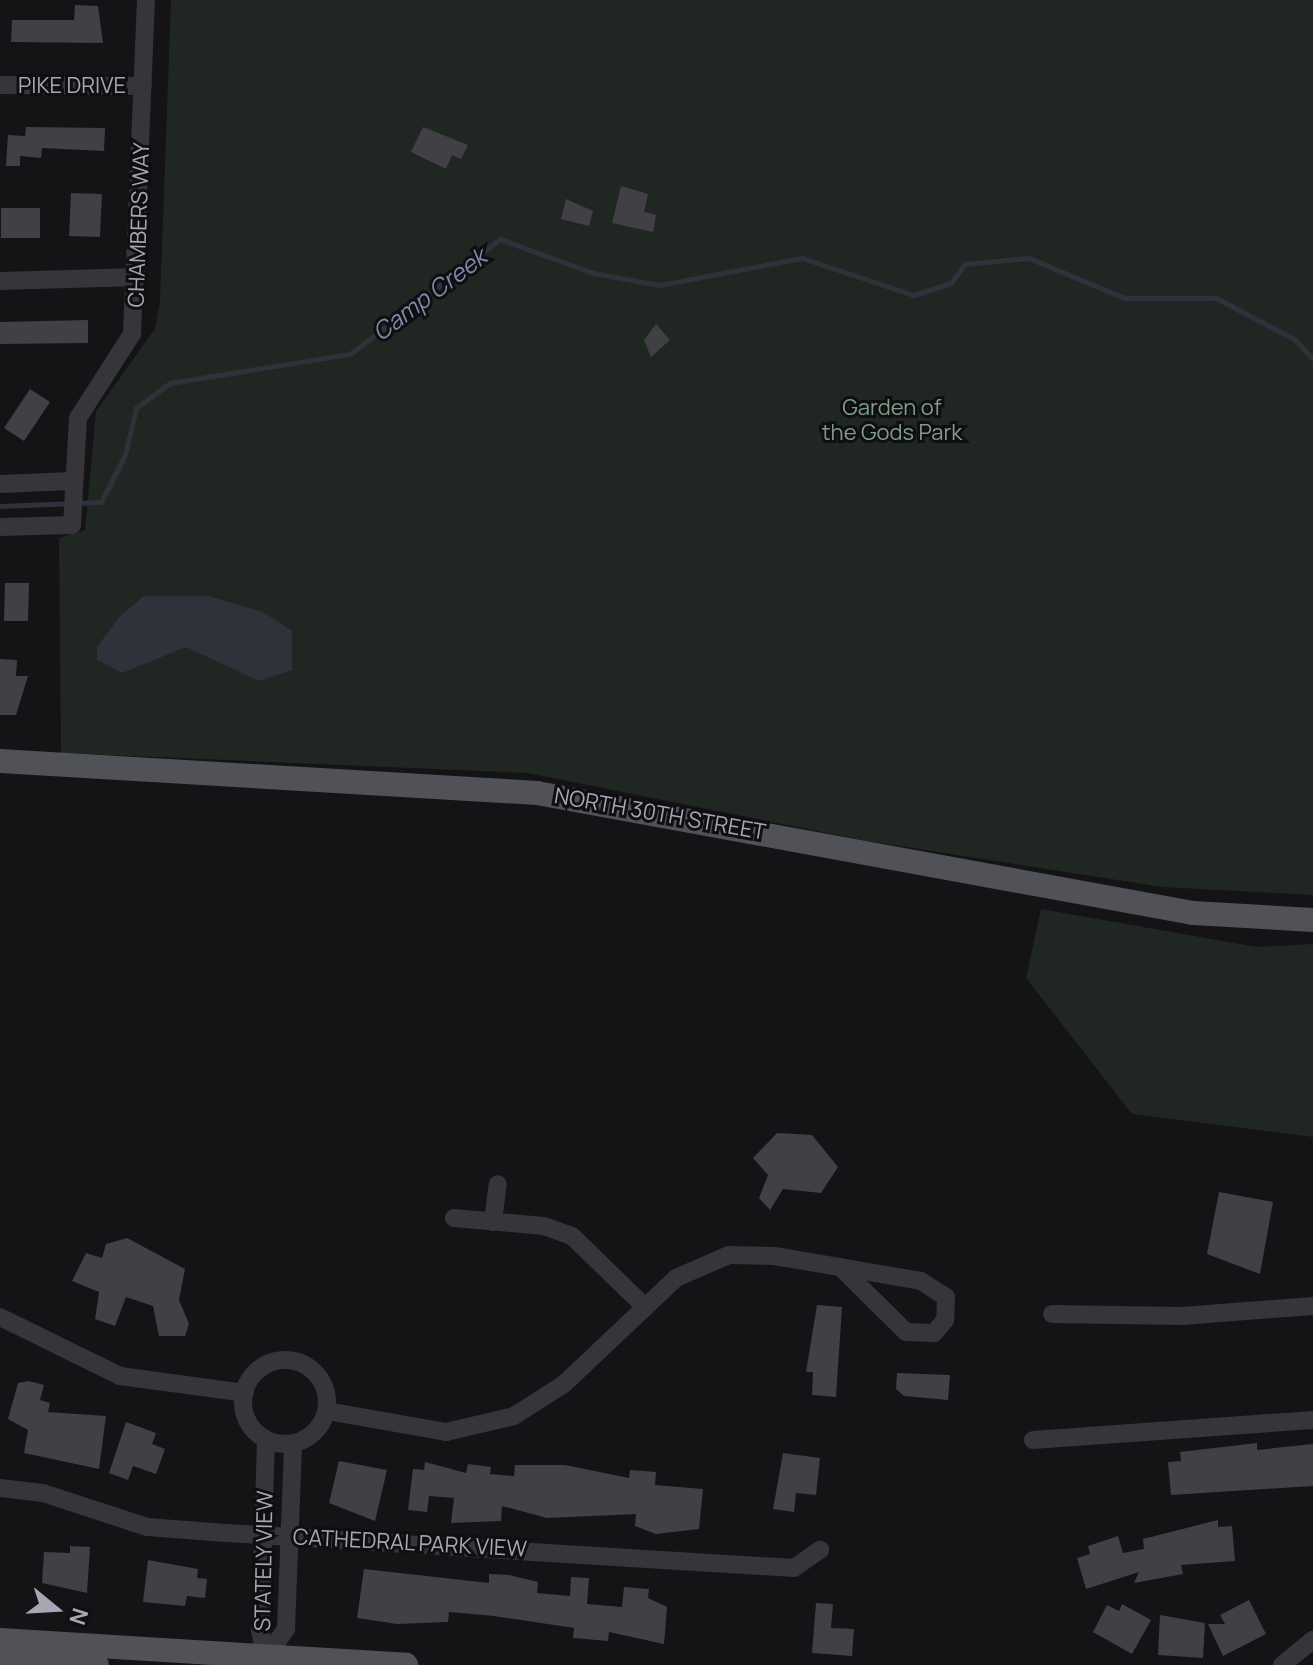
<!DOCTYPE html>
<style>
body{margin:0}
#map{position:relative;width:1313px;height:1665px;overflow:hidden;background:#141315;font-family:Manrope,sans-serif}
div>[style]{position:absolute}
.green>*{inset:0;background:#202723}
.water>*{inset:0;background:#2f323b}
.stream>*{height:5px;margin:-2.5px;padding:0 2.5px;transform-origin:2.5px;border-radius:2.5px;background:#2f323b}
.building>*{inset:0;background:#404045}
.minor>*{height:18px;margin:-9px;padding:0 9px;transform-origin:9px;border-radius:9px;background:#35353a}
.minor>.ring{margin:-9px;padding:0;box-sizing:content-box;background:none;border:18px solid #35353a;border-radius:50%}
.major>*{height:24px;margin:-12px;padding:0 12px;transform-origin:12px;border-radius:12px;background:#515158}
span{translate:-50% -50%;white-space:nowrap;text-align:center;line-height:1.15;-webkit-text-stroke:6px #0f0e10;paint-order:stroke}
.street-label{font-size:22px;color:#a6a6b4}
.park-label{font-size:22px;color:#7f9e8a}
.water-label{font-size:24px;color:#808aad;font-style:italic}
.north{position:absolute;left:16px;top:1569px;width:80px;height:80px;-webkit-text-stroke:6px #0f0e10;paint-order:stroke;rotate:108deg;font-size:22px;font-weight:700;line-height:32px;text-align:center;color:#a6a6b4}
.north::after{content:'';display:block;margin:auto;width:28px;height:36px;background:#a6a6b4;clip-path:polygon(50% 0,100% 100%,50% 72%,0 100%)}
</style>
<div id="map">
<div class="green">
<i style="clip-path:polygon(171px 0,1313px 0,1313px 895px,1162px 887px,862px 840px,528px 773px,61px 753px,59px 538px,85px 530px,96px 411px,155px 329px,160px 301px)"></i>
<i style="clip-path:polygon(1041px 909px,1257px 947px,1313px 944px,1313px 1137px,1132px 1114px,1026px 978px)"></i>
</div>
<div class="water">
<i style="clip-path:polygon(144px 596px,208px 596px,263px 612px,292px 631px,292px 670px,259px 681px,186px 647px,122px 673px,97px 660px,97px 647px,120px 616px)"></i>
</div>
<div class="stream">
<i style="left:0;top:506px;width:101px;rotate:-2.3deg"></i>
<i style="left:101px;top:502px;width:53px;rotate:-62.9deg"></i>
<i style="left:125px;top:455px;width:48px;rotate:-76.8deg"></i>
<i style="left:136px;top:408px;width:42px;rotate:-36.3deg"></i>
<i style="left:170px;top:383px;width:182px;rotate:-9.2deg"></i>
<i style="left:350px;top:354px;width:189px;rotate:-37.5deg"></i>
<i style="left:500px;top:239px;width:99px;rotate:20.1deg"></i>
<i style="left:593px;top:273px;width:68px;rotate:10.2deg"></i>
<i style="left:660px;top:285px;width:145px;rotate:-10.8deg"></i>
<i style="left:802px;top:258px;width:118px;rotate:18.3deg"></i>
<i style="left:914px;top:295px;width:39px;rotate:-18deg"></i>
<i style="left:951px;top:283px;width:24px;rotate:-54deg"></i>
<i style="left:965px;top:264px;width:64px;rotate:-5.4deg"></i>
<i style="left:1029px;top:258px;width:103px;rotate:22.8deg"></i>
<i style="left:1124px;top:298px;width:92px"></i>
<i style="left:1216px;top:298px;width:88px;rotate:27.7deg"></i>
<i style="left:1294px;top:339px;width:28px;rotate:46deg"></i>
</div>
<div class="building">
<i style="clip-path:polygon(75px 5px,98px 6px,103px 43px,11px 42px,12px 20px,74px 20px)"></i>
<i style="clip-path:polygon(26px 127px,105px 128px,104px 151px,42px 148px,41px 158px,20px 156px,20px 166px,6px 166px,8px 135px,25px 136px)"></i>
<i style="clip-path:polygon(423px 127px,468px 145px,461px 159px,452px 155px,446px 169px,411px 152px)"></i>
<i style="clip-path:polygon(621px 186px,648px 194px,644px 212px,656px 215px,653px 232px,612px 223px)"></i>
<i style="clip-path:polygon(71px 193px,102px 194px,100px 237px,69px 236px)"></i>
<i style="clip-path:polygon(566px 199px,593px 211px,589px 226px,561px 219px)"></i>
<i style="clip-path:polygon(1px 208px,40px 208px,40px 238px,1px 238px)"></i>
<i style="clip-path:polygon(88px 320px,88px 343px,0 344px,0 322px)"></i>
<i style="clip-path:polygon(656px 324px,670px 340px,651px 357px,644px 340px)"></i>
<i style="clip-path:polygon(30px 389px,50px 402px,24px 441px,4px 428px)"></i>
<i style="clip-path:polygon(5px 583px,29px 583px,28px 621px,4px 621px)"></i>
<i style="clip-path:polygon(0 659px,17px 660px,16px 676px,28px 676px,16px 715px,0 715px)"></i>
<i style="clip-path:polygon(777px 1133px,812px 1135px,838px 1167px,821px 1193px,783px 1189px,770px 1210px,759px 1198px,768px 1175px,753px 1158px)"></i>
<i style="clip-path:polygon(1219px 1192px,1273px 1202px,1260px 1274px,1207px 1254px)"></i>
<i style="clip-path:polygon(127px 1238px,185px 1269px,179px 1300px,189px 1324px,185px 1336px,159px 1336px,153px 1306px,126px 1297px,115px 1326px,95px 1319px,99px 1292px,72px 1281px,86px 1253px,102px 1258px,106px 1244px)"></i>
<i style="clip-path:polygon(817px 1305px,842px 1307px,836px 1397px,812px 1395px,813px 1372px,806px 1372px)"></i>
<i style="clip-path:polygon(897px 1373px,950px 1375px,948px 1400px,904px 1396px,896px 1389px)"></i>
<i style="clip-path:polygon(29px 1381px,44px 1385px,40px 1400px,50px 1403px,48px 1412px,106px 1416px,99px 1469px,24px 1453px,28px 1430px,8px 1419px,18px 1383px)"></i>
<i style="clip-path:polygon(126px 1422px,156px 1433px,152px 1444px,165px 1449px,156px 1474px,133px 1466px,128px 1480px,109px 1473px)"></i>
<i style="clip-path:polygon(1257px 1443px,1257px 1450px,1313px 1444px,1313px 1486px,1171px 1495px,1168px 1462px,1181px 1461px,1180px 1452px)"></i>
<i style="clip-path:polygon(783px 1453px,820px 1458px,816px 1495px,796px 1493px,794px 1512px,773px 1509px)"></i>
<i style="clip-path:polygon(339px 1461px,387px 1470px,375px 1521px,329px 1503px)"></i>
<i style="clip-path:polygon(425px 1462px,466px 1473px,468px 1464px,491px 1467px,490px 1474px,514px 1476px,515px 1465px,565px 1465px,629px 1478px,630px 1470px,656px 1472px,655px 1485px,703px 1489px,699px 1529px,656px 1534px,635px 1526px,636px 1514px,547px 1518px,502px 1506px,501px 1521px,451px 1523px,454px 1498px,429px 1496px,427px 1512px,408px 1510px,413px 1469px,424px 1470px)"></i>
<i style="clip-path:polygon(1218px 1520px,1218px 1527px,1232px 1526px,1235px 1561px,1181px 1565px,1183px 1574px,1134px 1583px,1139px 1572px,1086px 1589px,1077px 1558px,1090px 1554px,1088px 1546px,1118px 1536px,1123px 1553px,1144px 1549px,1143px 1539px)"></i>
<i style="clip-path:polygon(70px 1546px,90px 1547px,87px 1593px,42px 1583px,44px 1552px,70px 1553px)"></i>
<i style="clip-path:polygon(148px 1560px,198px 1569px,197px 1578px,207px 1579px,205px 1598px,187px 1596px,185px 1606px,143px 1602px)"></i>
<i style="clip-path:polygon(364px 1569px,489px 1583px,489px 1574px,509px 1575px,538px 1582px,537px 1593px,570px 1596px,571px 1577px,589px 1578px,587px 1604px,622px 1607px,624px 1587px,649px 1589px,648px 1598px,667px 1607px,664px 1644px,609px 1632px,608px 1641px,573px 1638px,574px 1628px,494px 1616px,449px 1612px,448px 1622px,397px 1624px,357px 1618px)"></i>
<i style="clip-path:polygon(1249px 1600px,1266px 1634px,1223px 1656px,1208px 1624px,1225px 1624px,1220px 1615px)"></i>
<i style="clip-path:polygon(816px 1603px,833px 1604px,831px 1628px,854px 1629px,852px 1656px,812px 1653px)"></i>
<i style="clip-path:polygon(1122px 1604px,1151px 1620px,1132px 1654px,1093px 1632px,1107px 1605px,1119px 1611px)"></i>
<i style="clip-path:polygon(1160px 1615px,1205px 1623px,1203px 1658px,1158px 1655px)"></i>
</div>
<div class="minor">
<i style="left:0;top:85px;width:143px;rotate:0.4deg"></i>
<i style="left:0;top:281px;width:138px;rotate:-1.7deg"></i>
<i style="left:0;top:484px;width:72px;rotate:-2.4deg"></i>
<i style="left:0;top:527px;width:72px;rotate:-1.6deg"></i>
<i style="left:72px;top:525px;width:107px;rotate:-86.8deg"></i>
<i style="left:78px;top:418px;width:100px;rotate:-57.3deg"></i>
<i style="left:132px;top:334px;width:334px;rotate:-87.6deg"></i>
<i style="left:454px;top:1218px;width:90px;rotate:5.1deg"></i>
<i style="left:544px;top:1226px;width:30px;rotate:20deg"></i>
<i style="left:572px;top:1236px;width:102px;rotate:44.2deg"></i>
<i style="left:493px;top:1222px;width:38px;rotate:-83deg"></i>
<i style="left:1052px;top:1314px;width:130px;rotate:0.9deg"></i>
<i style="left:1182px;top:1316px;width:131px;rotate:-4.4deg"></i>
<i style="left:0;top:1317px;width:134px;rotate:26.2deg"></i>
<i style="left:120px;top:1376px;width:126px;rotate:7.7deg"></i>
<i class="ring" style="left:243px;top:1360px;width:66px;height:66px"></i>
<i style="left:327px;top:1411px;width:121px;rotate:10deg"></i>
<i style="left:446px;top:1432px;width:70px;rotate:-13.2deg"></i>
<i style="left:514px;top:1416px;width:59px;rotate:-32.6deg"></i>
<i style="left:564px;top:1384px;width:154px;rotate:-43.4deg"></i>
<i style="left:676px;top:1278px;width:58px;rotate:-23.5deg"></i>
<i style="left:729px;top:1255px;width:45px;rotate:1.3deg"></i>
<i style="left:774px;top:1256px;width:67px;rotate:9.5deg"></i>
<i style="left:840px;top:1267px;width:82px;rotate:9.8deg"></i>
<i style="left:921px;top:1281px;width:30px;rotate:33deg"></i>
<i style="left:946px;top:1297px;width:23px;rotate:92deg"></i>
<i style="left:945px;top:1320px;width:17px;rotate:130deg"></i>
<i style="left:934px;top:1333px;width:28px;rotate:-178deg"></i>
<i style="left:906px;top:1332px;width:93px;rotate:-135.4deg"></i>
<i style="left:266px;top:1440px;width:190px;rotate:91.8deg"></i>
<i style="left:260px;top:1630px;width:36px;rotate:79deg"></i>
<i style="left:1033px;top:1440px;width:281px;rotate:-4.1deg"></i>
<i style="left:0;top:1488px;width:43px;rotate:6.6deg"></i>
<i style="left:43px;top:1493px;width:109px;rotate:18.1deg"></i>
<i style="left:147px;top:1527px;width:79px;rotate:4.3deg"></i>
<i style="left:226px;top:1533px;width:569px;rotate:3.53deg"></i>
<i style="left:794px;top:1568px;width:32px;rotate:-35deg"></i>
<i style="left:267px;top:1656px;width:33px;rotate:-55deg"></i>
<i style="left:286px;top:1629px;width:185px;rotate:-87.8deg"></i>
<i style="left:1282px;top:1665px;width:40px;rotate:-39deg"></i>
</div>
<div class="major">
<i style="left:0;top:761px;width:538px;rotate:3.41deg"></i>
<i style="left:537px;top:793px;width:667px;rotate:10.37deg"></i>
<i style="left:1193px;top:913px;width:120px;rotate:3.3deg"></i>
<i style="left:0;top:1640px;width:407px;rotate:3.5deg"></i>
<i style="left:0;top:1659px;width:97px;rotate:3.5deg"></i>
</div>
<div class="street-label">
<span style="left:72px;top:86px">PIKE DRIVE</span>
<span style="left:139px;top:225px;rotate:-88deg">CHAMBERS WAY</span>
<span style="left:660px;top:814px;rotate:10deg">NORTH 30TH STREET</span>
<span style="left:410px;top:1543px;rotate:3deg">CATHEDRAL PARK VIEW</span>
<span style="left:264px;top:1561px;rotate:-89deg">STATELY VIEW</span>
</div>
<div class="park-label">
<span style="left:892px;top:420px">Garden of<br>the Gods Park</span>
</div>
<div class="water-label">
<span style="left:429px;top:294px;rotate:-37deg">Camp Creek</span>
</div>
<div class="north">N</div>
</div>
